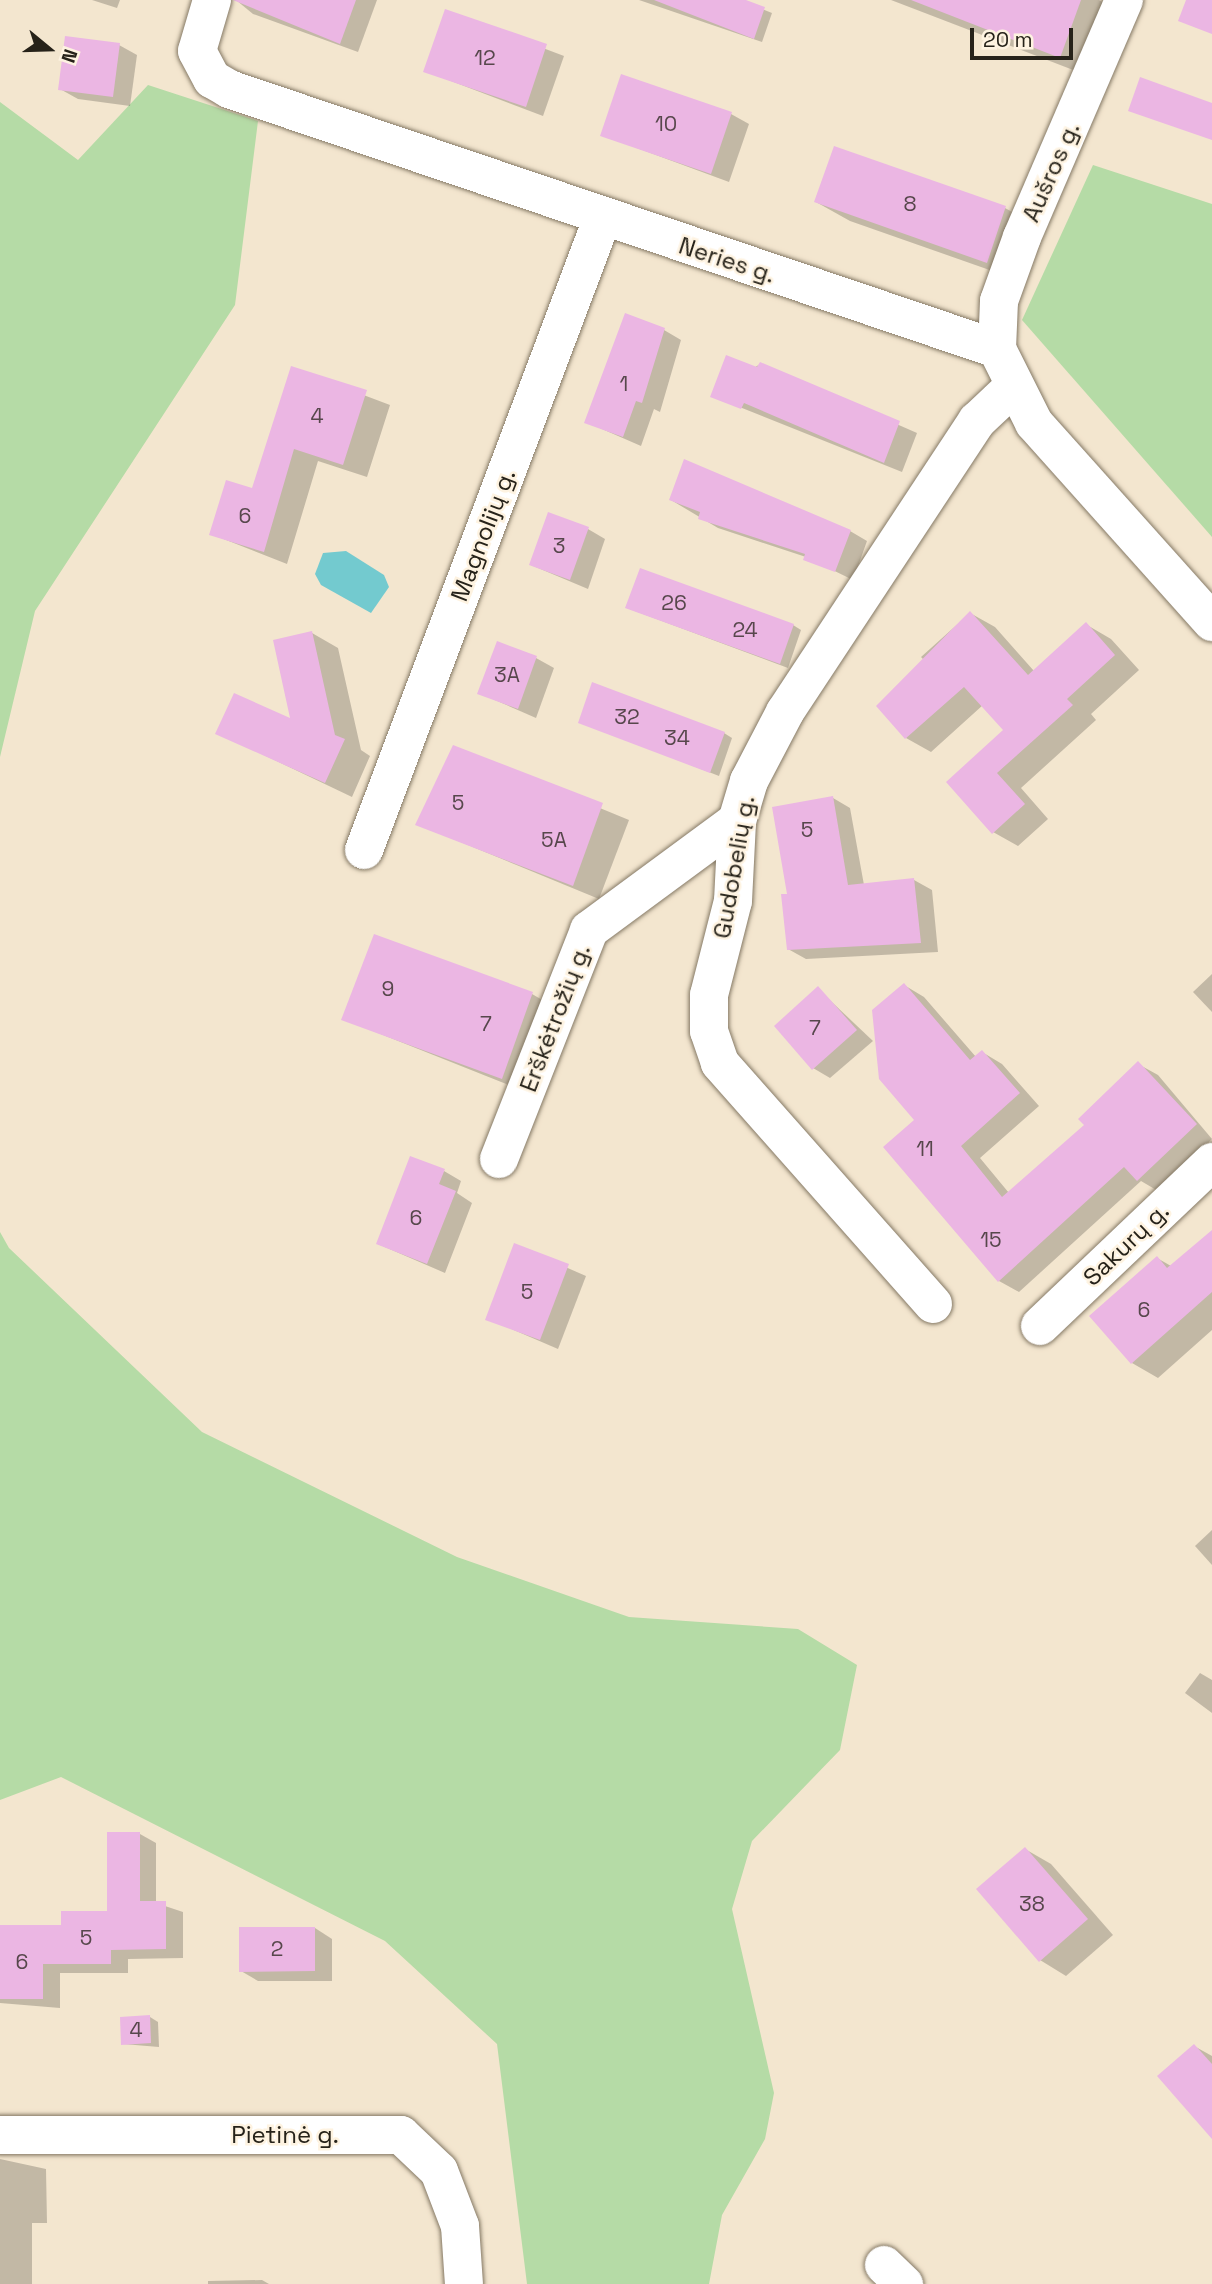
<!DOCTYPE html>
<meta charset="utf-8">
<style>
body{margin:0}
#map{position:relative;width:1212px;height:2284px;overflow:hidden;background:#f3e6cf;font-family:"Space Grotesk",sans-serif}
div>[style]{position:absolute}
.green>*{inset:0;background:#b5dba6}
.water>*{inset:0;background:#73cacf}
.shadow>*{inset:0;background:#0003}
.building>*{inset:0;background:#ebb6e3}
.roads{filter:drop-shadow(0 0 2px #857965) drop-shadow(0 0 2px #857965)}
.street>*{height:38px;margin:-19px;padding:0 19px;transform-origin:19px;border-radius:19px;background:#fff}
span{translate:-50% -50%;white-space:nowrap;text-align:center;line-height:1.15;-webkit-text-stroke:5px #fef3e1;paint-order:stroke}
.number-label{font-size:21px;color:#57474c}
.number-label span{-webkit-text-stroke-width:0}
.street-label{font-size:24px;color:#262219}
.north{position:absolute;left:14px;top:14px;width:70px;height:70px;-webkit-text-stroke:5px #fef3e1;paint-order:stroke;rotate:109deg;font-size:19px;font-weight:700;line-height:28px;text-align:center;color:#262219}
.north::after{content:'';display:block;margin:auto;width:24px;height:32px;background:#262219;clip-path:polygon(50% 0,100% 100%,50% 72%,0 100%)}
.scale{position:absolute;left:970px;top:28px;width:103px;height:32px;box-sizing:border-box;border:4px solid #262219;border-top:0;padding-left:9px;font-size:21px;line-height:24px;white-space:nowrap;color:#262219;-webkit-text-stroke:5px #fef3e1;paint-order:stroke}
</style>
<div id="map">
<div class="green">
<i style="clip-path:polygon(148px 85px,258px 121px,235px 305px,35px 611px,0 757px,0 102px,78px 160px)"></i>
<i style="clip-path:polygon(1093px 165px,1212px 204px,1212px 537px,1022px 320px)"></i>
<i style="clip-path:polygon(0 1232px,9px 1248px,202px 1432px,457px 1557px,629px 1617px,798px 1629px,857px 1665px,840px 1750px,752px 1841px,732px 1909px,774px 2093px,765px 2139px,722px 2215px,709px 2284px,527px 2284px,497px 2044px,385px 1941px,61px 1777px,0 1800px)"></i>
</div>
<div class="water">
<i style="clip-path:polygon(346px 551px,384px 575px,389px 587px,371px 613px,321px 585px,315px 574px,323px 553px)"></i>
</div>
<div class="shadow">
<i style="clip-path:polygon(92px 0,120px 0,117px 8px)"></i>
<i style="clip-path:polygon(236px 0,377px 0,358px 52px,253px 14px)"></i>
<i style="clip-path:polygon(639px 0,740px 0,772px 13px,762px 42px)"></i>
<i style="clip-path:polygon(891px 0,1099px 0,1131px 18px,1107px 83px)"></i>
<i style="clip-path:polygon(446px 11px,564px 56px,543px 116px,425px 71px)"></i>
<i style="clip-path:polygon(119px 45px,137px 55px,130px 106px,78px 99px,60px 89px)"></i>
<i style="clip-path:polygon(731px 114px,749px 124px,729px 182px,602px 135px)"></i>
<i style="clip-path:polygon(816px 202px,1005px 208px,1039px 227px,1021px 281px,850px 221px)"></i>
<i style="clip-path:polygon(664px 330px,681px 340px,660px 412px,654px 409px,641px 446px,586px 422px)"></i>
<i style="clip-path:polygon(760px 364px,917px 433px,902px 472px,712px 396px)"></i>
<i style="clip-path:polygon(292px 368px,390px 405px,367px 477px,318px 461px,287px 564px,211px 534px,253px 490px)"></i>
<i style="clip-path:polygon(671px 500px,850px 531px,867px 541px,853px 580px,806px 557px,718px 528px)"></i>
<i style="clip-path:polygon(588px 529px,605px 539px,588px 589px,531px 565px)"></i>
<i style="clip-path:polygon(627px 608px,793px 625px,801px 630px,788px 668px)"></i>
<i style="clip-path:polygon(970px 613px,995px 627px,1034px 671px,1087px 625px,1111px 639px,1139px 670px,1091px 714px,1096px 720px,1021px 788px,1048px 819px,1018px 846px,993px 832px,948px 782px,1006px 730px,983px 705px,931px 752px,906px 738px,926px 662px,921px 657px)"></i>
<i style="clip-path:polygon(312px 633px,338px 648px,361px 750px,370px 756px,352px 797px,218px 733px,292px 721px)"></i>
<i style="clip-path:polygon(536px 658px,554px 668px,536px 718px,479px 693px)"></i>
<i style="clip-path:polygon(580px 722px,724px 733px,732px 738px,719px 776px)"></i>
<i style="clip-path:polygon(454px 748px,629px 820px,599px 899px,417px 824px)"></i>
<i style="clip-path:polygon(833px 798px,850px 808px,864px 885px,914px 880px,932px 890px,938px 952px,806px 959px,788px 949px,789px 895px)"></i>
<i style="clip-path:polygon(1212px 974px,1212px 1012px,1193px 992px)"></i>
<i style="clip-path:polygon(904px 985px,924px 997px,976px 1057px,982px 1052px,1002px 1064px,1039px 1106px,980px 1158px,1009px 1193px,1086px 1125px,1138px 1064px,1158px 1075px,1212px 1139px,1158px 1191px,1141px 1181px,1019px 1292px,999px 1281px,917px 1120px)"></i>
<i style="clip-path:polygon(818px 989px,873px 1041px,830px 1078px,813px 1068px)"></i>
<i style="clip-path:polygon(532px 994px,558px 1009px,529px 1093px,343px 1019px)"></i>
<i style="clip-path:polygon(444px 1171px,461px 1181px,457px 1193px,472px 1203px,445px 1273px,378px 1244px)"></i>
<i style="clip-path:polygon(1212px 1233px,1212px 1330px,1158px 1378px,1132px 1363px,1157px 1258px,1171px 1266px)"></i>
<i style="clip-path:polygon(515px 1245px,586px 1276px,558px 1349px,488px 1319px)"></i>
<i style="clip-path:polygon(1212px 1530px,1212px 1565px,1195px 1546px)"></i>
<i style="clip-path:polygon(1200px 1673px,1212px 1680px,1212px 1713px,1185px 1693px)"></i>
<i style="clip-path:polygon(140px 1834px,156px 1843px,156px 1903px,183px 1912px,183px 1958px,128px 1959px,128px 1973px,60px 1973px,60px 2008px,0 2003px,0 1928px,63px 1927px,108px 1912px)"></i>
<i style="clip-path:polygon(1025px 1849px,1051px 1864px,1113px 1935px,1066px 1976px,1040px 1960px)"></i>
<i style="clip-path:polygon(315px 1928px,332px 1939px,332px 1981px,258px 1981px,241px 1971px)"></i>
<i style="clip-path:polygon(150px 2017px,158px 2022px,159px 2047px,123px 2044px)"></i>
<i style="clip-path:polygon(1194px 2046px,1212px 2056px,1212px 2136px)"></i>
<i style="clip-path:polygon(0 2159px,46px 2169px,47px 2223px,32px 2223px,32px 2284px,0 2284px)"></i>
<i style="clip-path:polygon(262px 2280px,269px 2284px,208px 2284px,208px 2281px)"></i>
</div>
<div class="building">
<i style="clip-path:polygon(233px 0,356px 0,340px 44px)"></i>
<i style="clip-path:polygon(654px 0,746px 0,765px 7px,754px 39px)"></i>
<i style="clip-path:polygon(911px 0,1081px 0,1060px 58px)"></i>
<i style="clip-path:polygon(1186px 0,1212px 0,1212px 34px,1178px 21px)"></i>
<i style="clip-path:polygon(445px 9px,547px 44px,526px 107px,423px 72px)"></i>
<i style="clip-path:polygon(65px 36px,120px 43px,113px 97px,58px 90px)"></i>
<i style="clip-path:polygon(621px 74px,732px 112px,711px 174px,600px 136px)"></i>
<i style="clip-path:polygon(1140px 77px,1212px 103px,1212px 140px,1128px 111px)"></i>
<i style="clip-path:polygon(834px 146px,1006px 206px,987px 263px,814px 202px)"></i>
<i style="clip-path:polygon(625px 313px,665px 328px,642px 403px,636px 401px,623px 437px,584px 423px)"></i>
<i style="clip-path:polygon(726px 355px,757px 367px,760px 362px,900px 421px,884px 463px,744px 403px,741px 409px,710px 397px)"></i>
<i style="clip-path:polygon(291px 366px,367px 390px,343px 465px,294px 449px,264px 552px,209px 535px,226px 480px,252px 488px)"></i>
<i style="clip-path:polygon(684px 459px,851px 530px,835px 572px,803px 560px,805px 554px,698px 519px,700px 512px,669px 500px)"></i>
<i style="clip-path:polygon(548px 512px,589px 527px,570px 580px,529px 565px)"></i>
<i style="clip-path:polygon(640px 568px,794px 624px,780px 664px,625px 608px)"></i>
<i style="clip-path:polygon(970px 611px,1028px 675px,1086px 622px,1115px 655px,1067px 699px,1073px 705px,997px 773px,1025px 804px,992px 834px,946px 782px,1003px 730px,964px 687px,905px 739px,876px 706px)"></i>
<i style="clip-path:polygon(312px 631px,335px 735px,345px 739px,325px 783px,215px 734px,234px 693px,290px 718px,273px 640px)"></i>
<i style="clip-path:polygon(497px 641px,537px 656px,518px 709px,477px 694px)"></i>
<i style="clip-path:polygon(592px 682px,725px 732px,710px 773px,578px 723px)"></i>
<i style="clip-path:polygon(453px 745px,603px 803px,573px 886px,415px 825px)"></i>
<i style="clip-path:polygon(833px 796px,848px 885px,914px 878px,921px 943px,787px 950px,781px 894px,787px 894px,772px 807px)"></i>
<i style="clip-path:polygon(374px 934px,533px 992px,502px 1079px,341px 1020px)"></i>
<i style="clip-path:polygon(904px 983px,970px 1060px,982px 1050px,1020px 1093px,961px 1146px,1002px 1197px,1084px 1125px,1078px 1119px,1138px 1061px,1197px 1124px,1137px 1181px,1124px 1167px,998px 1282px,883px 1147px,914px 1120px,879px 1079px,872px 1010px)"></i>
<i style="clip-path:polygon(818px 986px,857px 1030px,812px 1070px,774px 1026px)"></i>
<i style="clip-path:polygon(410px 1156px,445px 1169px,439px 1184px,456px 1191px,427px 1264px,376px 1244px)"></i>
<i style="clip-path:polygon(1212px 1230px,1212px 1292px,1131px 1364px,1089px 1316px,1157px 1256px,1167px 1268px)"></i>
<i style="clip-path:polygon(514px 1243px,569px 1264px,540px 1340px,485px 1320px)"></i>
<i style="clip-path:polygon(107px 1832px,140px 1832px,140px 1901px,166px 1901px,166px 1949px,111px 1950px,111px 1964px,43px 1964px,43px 1999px,0 1999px,0 1925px,61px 1925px,61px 1911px,107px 1911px)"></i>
<i style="clip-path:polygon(1025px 1847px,1088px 1919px,1039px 1962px,976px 1889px)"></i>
<i style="clip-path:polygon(239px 1927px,315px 1927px,315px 1971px,239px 1972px)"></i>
<i style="clip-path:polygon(150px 2015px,151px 2043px,121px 2045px,120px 2017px)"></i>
<i style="clip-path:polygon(1194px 2044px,1212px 2064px,1212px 2139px,1157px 2076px)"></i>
</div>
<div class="roads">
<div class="street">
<i style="left:212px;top:0;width:53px;rotate:106.4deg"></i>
<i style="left:197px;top:51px;width:32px;rotate:62deg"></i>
<i style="left:212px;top:79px;width:20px;rotate:30deg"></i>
<i style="left:229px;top:89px;width:811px;rotate:18.7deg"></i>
<i style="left:997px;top:349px;width:83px;rotate:63.4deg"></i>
<i style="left:1034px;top:423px;width:267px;rotate:48.2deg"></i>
<i style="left:997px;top:349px;width:48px;rotate:-87.6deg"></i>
<i style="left:999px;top:301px;width:68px;rotate:-70.2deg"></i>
<i style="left:1022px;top:237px;width:258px;rotate:-66.7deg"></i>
<i style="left:364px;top:850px;width:674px;rotate:-69.33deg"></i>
<i style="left:499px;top:1159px;width:246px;rotate:-68.5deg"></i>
<i style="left:589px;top:930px;width:184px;rotate:-36.4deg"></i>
<i style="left:933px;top:1304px;width:322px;rotate:-131.5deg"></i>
<i style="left:720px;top:1063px;width:34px;rotate:-109deg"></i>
<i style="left:709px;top:1031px;width:36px;rotate:-90deg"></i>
<i style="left:709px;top:995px;width:97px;rotate:-75.7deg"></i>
<i style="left:733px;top:901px;width:80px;rotate:-87.1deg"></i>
<i style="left:737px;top:821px;width:42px;rotate:-73.3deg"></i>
<i style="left:749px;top:781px;width:78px;rotate:-62.4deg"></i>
<i style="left:785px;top:712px;width:349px;rotate:-56.6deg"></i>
<i style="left:977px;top:421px;width:50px;rotate:-43.4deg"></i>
<i style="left:1040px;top:1326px;width:238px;rotate:-43.6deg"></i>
<i style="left:0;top:2135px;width:401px"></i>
<i style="left:401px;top:2135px;width:52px;rotate:43.5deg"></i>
<i style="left:439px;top:2171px;width:59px;rotate:69.1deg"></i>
<i style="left:460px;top:2226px;width:58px;rotate:86.1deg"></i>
<i style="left:884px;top:2265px;width:28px;rotate:44deg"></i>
</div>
</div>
<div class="number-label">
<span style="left:485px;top:58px">12</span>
<span style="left:666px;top:124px">10</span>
<span style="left:910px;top:204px">8</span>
<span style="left:624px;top:384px">1</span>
<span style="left:317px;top:416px">4</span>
<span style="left:245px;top:516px">6</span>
<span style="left:559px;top:546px">3</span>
<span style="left:674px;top:603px">26</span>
<span style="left:745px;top:630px">24</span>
<span style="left:507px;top:675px">3A</span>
<span style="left:627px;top:717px">32</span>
<span style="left:677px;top:738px">34</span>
<span style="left:458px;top:803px">5</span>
<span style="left:807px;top:830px">5</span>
<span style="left:554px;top:840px">5A</span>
<span style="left:388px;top:989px">9</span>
<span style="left:486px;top:1024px">7</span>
<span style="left:815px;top:1028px">7</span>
<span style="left:925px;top:1149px">11</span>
<span style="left:416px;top:1218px">6</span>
<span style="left:991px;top:1240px">15</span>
<span style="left:527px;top:1292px">5</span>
<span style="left:1144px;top:1310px">6</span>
<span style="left:1032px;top:1904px">38</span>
<span style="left:86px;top:1938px">5</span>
<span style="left:277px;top:1949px">2</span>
<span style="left:22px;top:1962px">6</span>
<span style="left:136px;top:2030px">4</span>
</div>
<div class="street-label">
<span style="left:1051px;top:172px;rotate:-66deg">Aušros g.</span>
<span style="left:727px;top:260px;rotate:18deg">Neries g.</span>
<span style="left:483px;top:535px;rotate:-69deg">Magnolijų g.</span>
<span style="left:734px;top:867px;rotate:-80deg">Gudobelių g.</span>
<span style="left:555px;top:1018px;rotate:-69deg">Erškėtrožių g.</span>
<span style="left:1126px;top:1244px;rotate:-44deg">Sakurų g.</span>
<span style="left:285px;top:2135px">Pietinė g.</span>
</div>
<div class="north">N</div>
<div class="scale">20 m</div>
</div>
